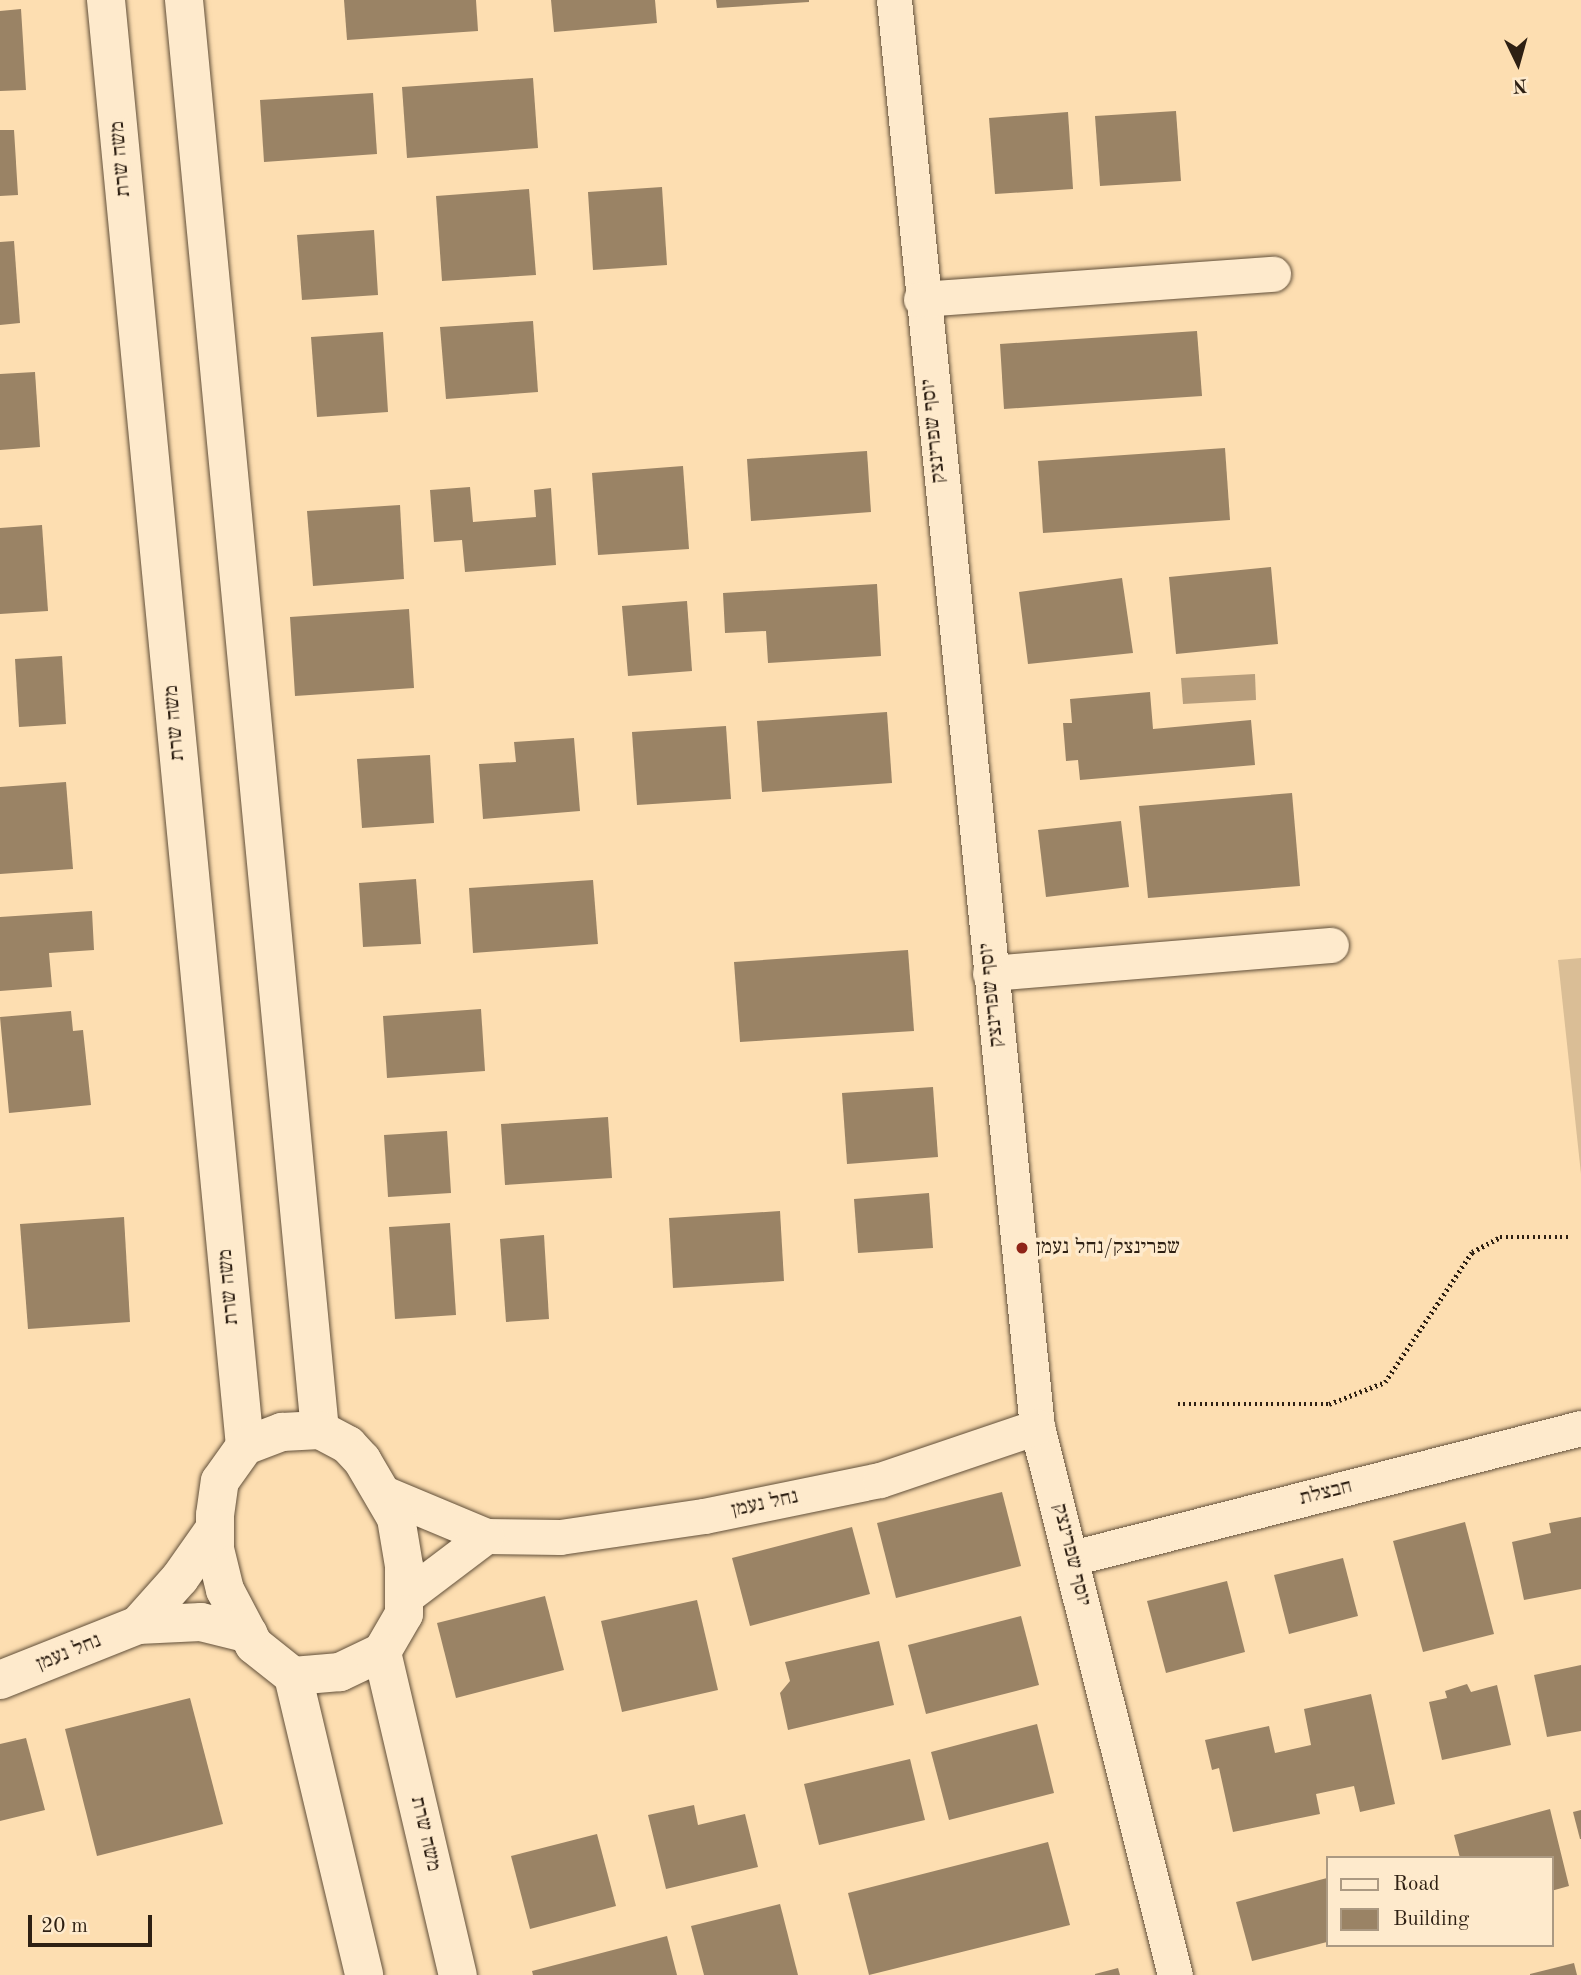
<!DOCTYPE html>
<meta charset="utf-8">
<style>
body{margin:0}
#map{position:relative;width:1581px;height:1975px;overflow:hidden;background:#fddeb1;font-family:"Old Standard TT","Frank Ruhl Libre",serif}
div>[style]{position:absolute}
.green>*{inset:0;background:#dabe96}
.water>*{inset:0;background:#b79d7b}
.building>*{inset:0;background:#9a8365}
.path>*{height:4.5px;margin-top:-2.25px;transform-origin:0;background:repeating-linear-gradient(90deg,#2e2013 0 2px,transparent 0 5.5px)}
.roads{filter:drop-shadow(0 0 2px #62503a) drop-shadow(0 0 2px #62503a)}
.minor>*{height:35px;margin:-17.5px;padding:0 17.5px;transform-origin:17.5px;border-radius:17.5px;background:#feeacc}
.tertiary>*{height:38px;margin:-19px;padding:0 19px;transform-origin:19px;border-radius:19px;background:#feeacc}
.dots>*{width:19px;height:19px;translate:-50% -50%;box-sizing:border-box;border:4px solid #feeacc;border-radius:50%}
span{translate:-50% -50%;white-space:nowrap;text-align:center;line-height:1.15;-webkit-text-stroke:7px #feeacc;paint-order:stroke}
.street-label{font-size:21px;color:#2e2013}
.poi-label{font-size:21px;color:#2e2013}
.left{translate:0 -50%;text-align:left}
.legend{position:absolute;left:1326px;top:1856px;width:228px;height:91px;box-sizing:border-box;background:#feeacc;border:2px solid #ab9982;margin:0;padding:9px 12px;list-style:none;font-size:21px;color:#2e2013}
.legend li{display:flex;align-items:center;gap:14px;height:35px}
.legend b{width:35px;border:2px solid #ab9982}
.north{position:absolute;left:1483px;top:28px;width:70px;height:70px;-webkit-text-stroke:5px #feeacc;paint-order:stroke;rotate:175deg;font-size:19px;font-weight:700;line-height:28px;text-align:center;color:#2e2013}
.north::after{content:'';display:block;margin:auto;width:24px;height:32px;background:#2e2013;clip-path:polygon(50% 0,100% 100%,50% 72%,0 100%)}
.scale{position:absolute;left:28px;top:1915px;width:124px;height:32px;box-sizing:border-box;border:4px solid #2e2013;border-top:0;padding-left:9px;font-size:21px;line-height:24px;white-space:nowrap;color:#2e2013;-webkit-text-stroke:5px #feeacc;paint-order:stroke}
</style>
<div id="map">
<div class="green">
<i style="clip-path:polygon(1581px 958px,1581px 1174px,1558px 960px)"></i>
</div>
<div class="water">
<i style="clip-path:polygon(1255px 674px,1256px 700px,1183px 704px,1181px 678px)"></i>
</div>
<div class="building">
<i style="clip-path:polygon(344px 0,476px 0,478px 31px,347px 40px)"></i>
<i style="clip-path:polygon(551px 0,655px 0,657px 23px,554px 32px)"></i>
<i style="clip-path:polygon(716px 0,809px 0,809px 2px,717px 8px)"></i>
<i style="clip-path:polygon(21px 9px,26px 90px,0 91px,0 11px)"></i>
<i style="clip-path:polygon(533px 78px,538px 148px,407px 158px,402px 87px)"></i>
<i style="clip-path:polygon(373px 93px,377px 154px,264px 162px,260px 100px)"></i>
<i style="clip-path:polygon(1176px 111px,1181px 181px,1100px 186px,1095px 116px)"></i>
<i style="clip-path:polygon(1068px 112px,1073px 189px,995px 194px,989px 118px)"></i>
<i style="clip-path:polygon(0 130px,14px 130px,18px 195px,0 196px)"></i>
<i style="clip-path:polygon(662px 187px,667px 265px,593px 270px,588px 192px)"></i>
<i style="clip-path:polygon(529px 189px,536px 275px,442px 281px,436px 196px)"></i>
<i style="clip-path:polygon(374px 230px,378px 295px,302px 300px,297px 235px)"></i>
<i style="clip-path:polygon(14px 241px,20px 323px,0 325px,0 242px)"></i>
<i style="clip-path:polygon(533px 321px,538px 392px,446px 399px,440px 327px)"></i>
<i style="clip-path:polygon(1197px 331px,1202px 396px,1004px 409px,1000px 344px)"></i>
<i style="clip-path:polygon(383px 332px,388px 412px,317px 417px,311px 337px)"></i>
<i style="clip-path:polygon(35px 372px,40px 447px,0 450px,0 374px)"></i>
<i style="clip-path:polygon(1225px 448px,1230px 520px,1043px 533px,1038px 461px)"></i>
<i style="clip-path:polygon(867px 451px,871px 512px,751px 521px,747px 459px)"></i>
<i style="clip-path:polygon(683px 466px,689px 549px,598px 555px,592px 473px)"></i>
<i style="clip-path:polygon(470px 487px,473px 522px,536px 517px,534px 490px,551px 488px,556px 565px,465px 572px,462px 540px,434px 542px,430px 490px)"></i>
<i style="clip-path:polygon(400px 505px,404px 579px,313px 586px,307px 511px)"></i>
<i style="clip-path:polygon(42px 525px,48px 611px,0 614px,0 528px)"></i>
<i style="clip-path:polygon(1271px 567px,1278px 644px,1176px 654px,1169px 577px)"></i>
<i style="clip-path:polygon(1122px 578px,1133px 653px,1028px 664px,1019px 592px)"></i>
<i style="clip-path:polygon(877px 584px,881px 656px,768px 663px,766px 631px,725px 633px,723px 593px)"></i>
<i style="clip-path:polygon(687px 601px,692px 671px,628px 676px,622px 606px)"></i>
<i style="clip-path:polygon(409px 609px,414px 688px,295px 696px,290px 617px)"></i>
<i style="clip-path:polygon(62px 656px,66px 724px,19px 727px,15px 659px)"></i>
<i style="clip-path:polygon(1150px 692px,1153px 729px,1251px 720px,1255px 765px,1080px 780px,1078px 760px,1066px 761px,1063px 723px,1072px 723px,1070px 699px)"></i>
<i style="clip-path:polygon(887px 712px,892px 783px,762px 792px,757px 721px)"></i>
<i style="clip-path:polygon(726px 726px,731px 799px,637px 805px,632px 732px)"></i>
<i style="clip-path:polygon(574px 738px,580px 811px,483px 819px,479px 764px,516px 762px,514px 742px)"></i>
<i style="clip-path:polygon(430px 755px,434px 823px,362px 828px,357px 759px)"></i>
<i style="clip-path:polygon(66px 782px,73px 869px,0 874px,0 787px)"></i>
<i style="clip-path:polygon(1292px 793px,1300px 886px,1148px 898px,1139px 806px)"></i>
<i style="clip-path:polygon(1121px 821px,1129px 887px,1046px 897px,1038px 830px)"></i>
<i style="clip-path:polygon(416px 879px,421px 944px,363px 947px,359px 883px)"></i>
<i style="clip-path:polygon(593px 880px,598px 944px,473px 953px,469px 888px)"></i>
<i style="clip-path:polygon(92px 911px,94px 950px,49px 953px,52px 987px,0 991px,0 917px)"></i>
<i style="clip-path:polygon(908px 950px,914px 1031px,740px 1042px,734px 962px)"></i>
<i style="clip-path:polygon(481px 1009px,485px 1071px,387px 1078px,383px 1016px)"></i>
<i style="clip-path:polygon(71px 1011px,73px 1031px,83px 1030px,91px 1105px,9px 1113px,0 1017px)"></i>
<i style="clip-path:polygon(933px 1087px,938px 1157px,847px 1164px,842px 1093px)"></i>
<i style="clip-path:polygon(608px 1117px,612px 1178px,505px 1185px,501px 1124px)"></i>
<i style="clip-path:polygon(447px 1131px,451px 1193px,388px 1197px,384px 1135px)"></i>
<i style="clip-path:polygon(929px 1193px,933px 1248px,858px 1253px,854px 1199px)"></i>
<i style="clip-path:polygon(780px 1211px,784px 1281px,673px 1288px,669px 1218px)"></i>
<i style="clip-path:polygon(124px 1217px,130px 1322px,28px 1329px,20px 1224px)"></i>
<i style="clip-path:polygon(450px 1223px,456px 1315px,395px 1319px,389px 1227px)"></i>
<i style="clip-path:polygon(544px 1235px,549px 1319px,506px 1322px,500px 1239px)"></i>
<i style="clip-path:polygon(1002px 1492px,1021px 1566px,896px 1598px,877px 1523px)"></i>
<i style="clip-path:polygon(1581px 1517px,1581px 1589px,1524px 1600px,1512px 1542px,1551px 1533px,1549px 1523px)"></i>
<i style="clip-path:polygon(1465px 1522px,1494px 1634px,1423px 1652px,1393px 1541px)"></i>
<i style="clip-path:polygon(852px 1527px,870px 1594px,750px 1626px,732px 1558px)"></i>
<i style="clip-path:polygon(1343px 1558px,1358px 1616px,1289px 1634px,1274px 1575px)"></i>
<i style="clip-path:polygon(1227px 1581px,1245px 1652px,1166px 1673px,1147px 1601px)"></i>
<i style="clip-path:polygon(545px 1596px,564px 1670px,456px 1698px,437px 1623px)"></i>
<i style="clip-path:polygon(697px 1600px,718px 1690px,622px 1712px,601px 1621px)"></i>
<i style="clip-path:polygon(1021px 1616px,1039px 1685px,926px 1714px,908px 1645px)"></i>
<i style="clip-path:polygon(879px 1641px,894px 1705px,788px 1730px,780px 1693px,790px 1681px,785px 1662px)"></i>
<i style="clip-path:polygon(1581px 1665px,1581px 1731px,1547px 1737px,1534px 1675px)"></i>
<i style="clip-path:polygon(1467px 1684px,1471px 1692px,1497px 1685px,1511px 1745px,1442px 1760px,1429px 1702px,1447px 1698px,1445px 1691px)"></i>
<i style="clip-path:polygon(1371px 1694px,1395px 1804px,1360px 1812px,1354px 1786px,1316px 1794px,1320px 1814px,1233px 1832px,1219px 1768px,1212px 1770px,1205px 1740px,1269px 1726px,1275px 1753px,1311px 1745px,1304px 1709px)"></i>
<i style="clip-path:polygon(190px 1698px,223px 1824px,97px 1856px,65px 1729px)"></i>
<i style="clip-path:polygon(1037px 1724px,1054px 1793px,949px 1820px,931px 1752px)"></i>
<i style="clip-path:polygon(26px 1738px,45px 1810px,0 1821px,0 1744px)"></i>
<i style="clip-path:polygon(910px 1759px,925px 1820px,819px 1845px,804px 1784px)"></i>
<i style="clip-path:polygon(694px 1805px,698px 1825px,745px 1814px,758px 1867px,666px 1889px,648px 1815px)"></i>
<i style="clip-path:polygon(1550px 1809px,1569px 1886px,1551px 1891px,1551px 1858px,1460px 1858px,1454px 1835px)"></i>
<i style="clip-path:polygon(1581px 1810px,1581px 1839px,1580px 1839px,1573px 1812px)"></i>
<i style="clip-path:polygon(597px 1834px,616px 1906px,530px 1929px,511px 1856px)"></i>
<i style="clip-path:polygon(1048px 1842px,1070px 1925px,869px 1975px,848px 1893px)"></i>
<i style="clip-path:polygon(1327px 1878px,1327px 1942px,1252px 1961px,1236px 1902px)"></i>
<i style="clip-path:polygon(780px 1904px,798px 1975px,704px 1975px,691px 1926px)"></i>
<i style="clip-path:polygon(667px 1936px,677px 1975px,533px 1975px,532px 1971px)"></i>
<i style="clip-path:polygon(1574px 1963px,1577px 1975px,1530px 1975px,1530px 1974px)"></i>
<i style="clip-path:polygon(1118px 1968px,1120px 1975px,1095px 1975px,1095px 1974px)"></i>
</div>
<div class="path">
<i style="left:1178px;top:1404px;width:151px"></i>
<i style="left:1329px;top:1404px;width:60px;rotate:-21.4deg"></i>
<i style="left:1385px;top:1382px;width:156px;rotate:-56.2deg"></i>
<i style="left:1472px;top:1252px;width:32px;rotate:-28deg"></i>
<i style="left:1500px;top:1237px;width:71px"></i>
</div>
<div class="roads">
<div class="minor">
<i style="left:894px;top:0;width:1434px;rotate:84.28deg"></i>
<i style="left:1037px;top:1427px;width:565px;rotate:75.87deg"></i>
<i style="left:921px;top:299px;width:353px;rotate:-4.1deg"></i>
<i style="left:990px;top:973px;width:342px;rotate:-4.7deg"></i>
<i style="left:381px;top:1492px;width:114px;rotate:22.7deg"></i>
<i style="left:486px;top:1536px;width:74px;rotate:0.8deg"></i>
<i style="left:560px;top:1537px;width:146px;rotate:-8.3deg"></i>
<i style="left:704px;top:1516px;width:180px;rotate:-11.6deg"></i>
<i style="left:880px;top:1480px;width:166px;rotate:-18.7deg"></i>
<i style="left:1072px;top:1558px;width:525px;rotate:-14.33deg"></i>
<i style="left:404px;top:1598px;width:103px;rotate:-37.1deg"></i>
</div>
<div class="tertiary">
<i style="left:106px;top:0;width:1453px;rotate:84.51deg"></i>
<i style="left:184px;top:0;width:1436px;rotate:84.57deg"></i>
<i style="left:320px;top:1430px;width:32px;rotate:28deg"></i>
<i style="left:348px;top:1445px;width:21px;rotate:47deg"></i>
<i style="left:362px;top:1460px;width:67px;rotate:59.6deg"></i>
<i style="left:396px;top:1518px;width:49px;rotate:80.5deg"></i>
<i style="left:404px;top:1566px;width:48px;rotate:90deg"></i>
<i style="left:404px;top:1614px;width:44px;rotate:120.1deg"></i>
<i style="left:382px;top:1652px;width:47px;rotate:154.5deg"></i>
<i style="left:340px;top:1672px;width:47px;rotate:175.1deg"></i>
<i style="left:293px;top:1676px;width:50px;rotate:-141.5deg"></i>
<i style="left:254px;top:1645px;width:62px;rotate:-117.8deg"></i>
<i style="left:225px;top:1590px;width:42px;rotate:-103.7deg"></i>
<i style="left:215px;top:1549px;width:34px;rotate:-90deg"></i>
<i style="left:215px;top:1515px;width:34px;rotate:-82deg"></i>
<i style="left:220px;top:1481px;width:43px;rotate:-54.5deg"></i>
<i style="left:245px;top:1446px;width:40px;rotate:-21deg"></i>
<i style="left:282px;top:1432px;width:38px;rotate:-3deg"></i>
<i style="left:138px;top:1625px;width:63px;rotate:-48.2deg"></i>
<i style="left:180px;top:1578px;width:61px;rotate:-55deg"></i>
<i style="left:382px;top:1652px;width:332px;rotate:76.8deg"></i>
<i style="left:293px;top:1676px;width:307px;rotate:76.6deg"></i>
<i style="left:0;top:1680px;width:149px;rotate:-21.7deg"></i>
<i style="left:138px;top:1625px;width:63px;rotate:-2.7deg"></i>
<i style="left:201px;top:1622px;width:49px;rotate:14deg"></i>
</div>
</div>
<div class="dots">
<i style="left:1022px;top:1248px;background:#8f2418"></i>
</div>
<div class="street-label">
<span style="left:121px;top:159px;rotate:-95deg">משה שרת</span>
<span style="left:934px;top:431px;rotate:-96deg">יוסף שפרינצק</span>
<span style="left:175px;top:723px;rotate:-95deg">משה שרת</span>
<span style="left:992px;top:995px;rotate:-96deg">יוסף שפרינצק</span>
<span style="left:229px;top:1287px;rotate:-95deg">משה שרת</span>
<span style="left:1326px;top:1493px;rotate:-14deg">חבצלת</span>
<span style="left:765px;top:1504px;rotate:-12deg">נחל נעמן</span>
<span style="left:1071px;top:1555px;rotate:76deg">יוסף שפרינצק</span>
<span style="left:69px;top:1653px;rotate:-22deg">נחל נעמן</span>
<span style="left:425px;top:1834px;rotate:77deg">משה שרת</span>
</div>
<div class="poi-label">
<span class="left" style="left:1036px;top:1248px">שפרינצק/נחל נעמן</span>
</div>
<ul class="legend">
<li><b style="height:9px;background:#feeacc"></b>Road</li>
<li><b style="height:19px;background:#9a8365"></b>Building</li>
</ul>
<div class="north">N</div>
<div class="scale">20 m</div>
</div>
